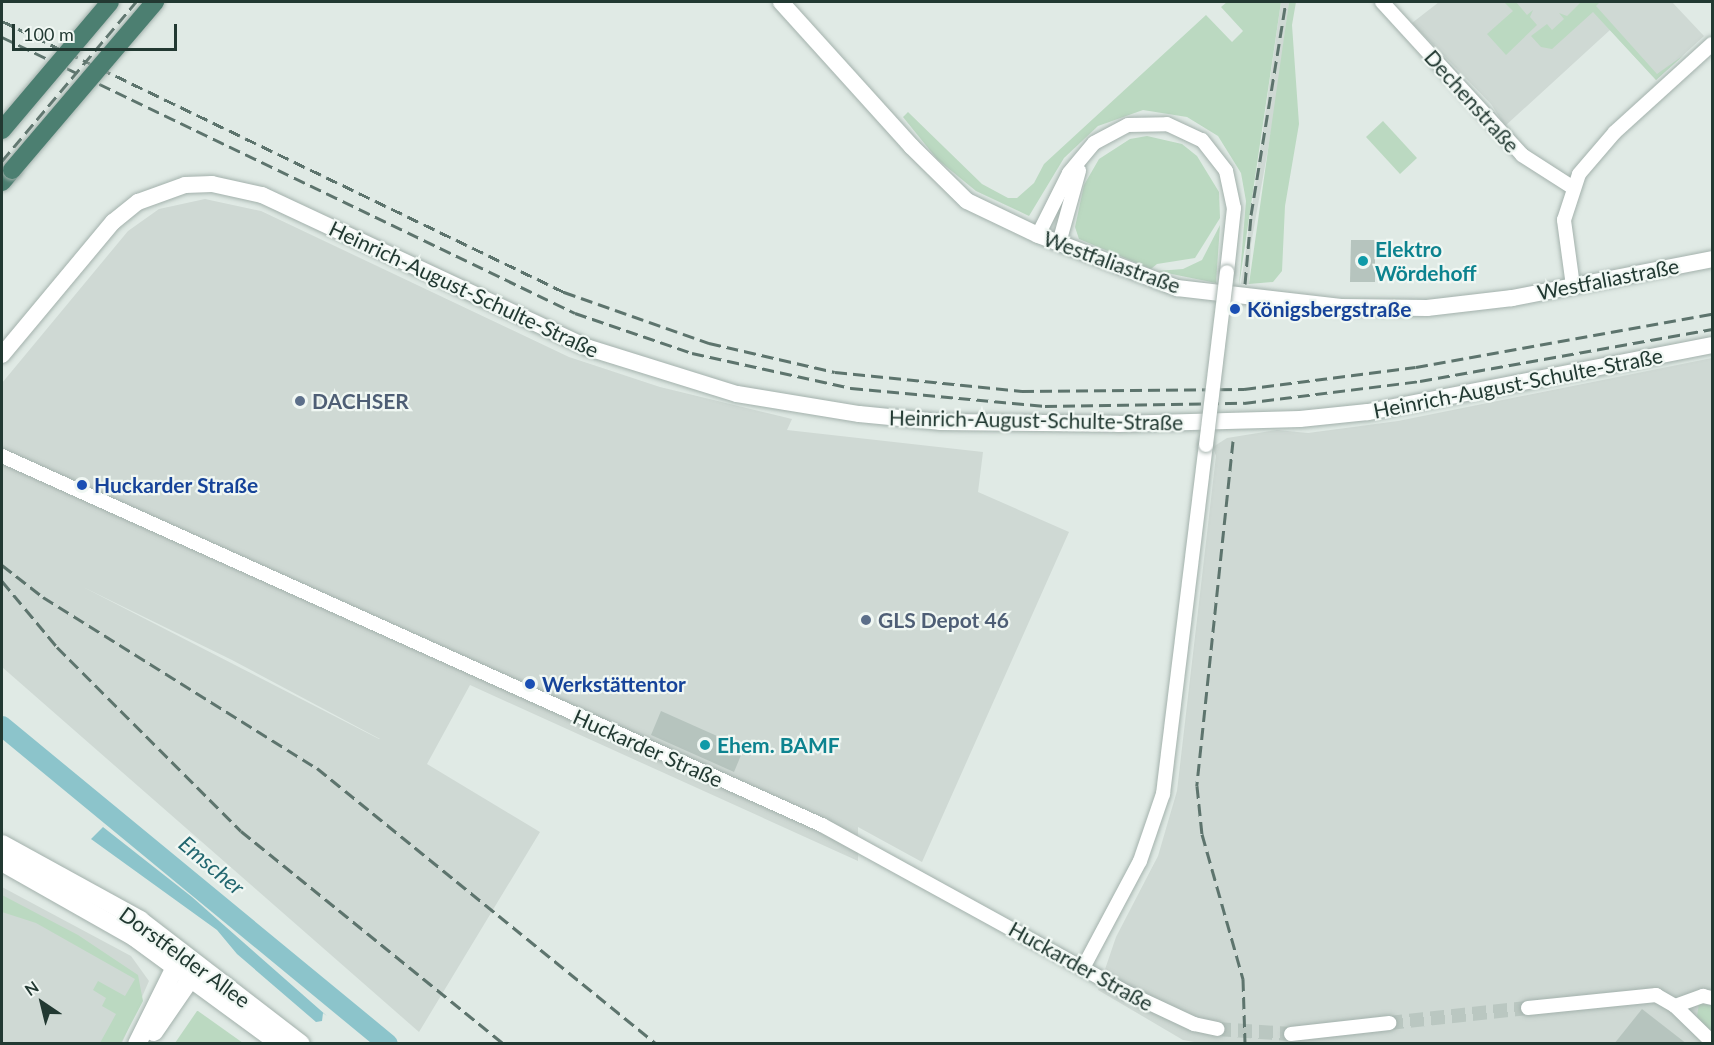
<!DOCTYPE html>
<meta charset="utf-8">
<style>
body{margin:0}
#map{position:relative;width:1714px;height:1045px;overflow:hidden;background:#e0eae5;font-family:Lato,sans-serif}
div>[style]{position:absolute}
.built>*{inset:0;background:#cfd9d4}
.green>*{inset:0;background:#bbd9c1}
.water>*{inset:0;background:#8cc4cb}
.river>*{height:20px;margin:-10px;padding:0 10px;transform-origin:10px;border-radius:10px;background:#8cc4cb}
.building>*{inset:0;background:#b6c4be}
.minor-tunnel>*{height:14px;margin-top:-7px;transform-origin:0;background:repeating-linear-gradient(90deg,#bac7c1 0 14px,transparent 0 21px)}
.roads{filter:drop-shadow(0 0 2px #a3b1ac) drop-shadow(0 0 2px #a3b1ac)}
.minor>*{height:14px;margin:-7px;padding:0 7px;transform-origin:7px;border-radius:7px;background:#fff}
.tertiary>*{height:16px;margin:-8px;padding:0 8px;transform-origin:8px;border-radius:8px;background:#fff}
.secondary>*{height:18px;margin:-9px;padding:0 9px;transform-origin:9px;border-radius:9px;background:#fff}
.trunk>*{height:18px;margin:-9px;padding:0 9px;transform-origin:9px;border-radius:9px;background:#4c7f71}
.rail>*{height:3px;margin-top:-1.5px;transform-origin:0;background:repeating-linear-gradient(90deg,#5d746d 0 12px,transparent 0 18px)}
.bridges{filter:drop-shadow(0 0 2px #a3b1ac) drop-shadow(0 0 2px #a3b1ac)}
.minor-bridge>*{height:14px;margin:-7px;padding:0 7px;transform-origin:7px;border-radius:7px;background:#fff}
.trunk-bridge>*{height:18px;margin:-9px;padding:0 9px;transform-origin:9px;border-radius:9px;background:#4c7f71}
.dots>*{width:16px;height:16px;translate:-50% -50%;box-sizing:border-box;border:3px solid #f0f7f3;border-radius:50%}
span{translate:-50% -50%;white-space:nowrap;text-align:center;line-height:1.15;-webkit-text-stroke:4.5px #f0f7f3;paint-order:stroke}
.street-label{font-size:21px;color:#223932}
.culture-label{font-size:21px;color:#0d838f;font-weight:700}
.left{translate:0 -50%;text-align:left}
.transit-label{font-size:21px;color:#164399;font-weight:700}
.service-label{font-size:21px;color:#4e5e75;font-weight:700}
.water-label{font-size:22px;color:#21666f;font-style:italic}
.frame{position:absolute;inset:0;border:3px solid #223932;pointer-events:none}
.north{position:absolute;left:12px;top:973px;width:60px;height:60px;-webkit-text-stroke:4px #f0f7f3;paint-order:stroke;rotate:325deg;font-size:16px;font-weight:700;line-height:24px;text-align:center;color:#223932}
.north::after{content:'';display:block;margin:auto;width:21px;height:27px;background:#223932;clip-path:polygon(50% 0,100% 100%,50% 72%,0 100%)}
.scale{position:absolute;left:12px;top:24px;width:165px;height:27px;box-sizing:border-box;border:3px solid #223932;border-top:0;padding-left:8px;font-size:18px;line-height:21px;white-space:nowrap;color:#223932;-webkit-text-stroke:4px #f0f7f3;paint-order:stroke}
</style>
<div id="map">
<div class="built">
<i style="clip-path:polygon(1281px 2px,1289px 2px,1275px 110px,1251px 244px,1249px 284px,1241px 284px)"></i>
<i style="clip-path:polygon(1439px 2px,1672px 2px,1704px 36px,1656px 80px,1610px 30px,1505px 126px,1491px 104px,1412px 23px)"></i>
<i style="clip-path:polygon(evenodd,205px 199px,261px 211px,569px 357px,660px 387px,792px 419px,787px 430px,983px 452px,978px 492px,1069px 532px,922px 862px,858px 827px,858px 861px,470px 685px,427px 764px,540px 832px,419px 1032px,2px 667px,2px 383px,128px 231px,159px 209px,205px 199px,83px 587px,232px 660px,380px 739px,379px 739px,83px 587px)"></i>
<i style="clip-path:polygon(1712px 358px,1712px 1043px,1200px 1043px,1183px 1040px,1098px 990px,1116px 937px,1158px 856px,1177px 791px,1216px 456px,1213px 447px,1227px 438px,1277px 430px,1308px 433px,1398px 421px)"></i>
<i style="clip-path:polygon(2px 887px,131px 956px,149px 981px,122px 1043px,2px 1043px)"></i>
</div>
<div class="green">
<i style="clip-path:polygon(1227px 2px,1281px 2px,1239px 286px,1246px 201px,1241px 173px,1218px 136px,1187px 117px,1143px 110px,1098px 126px,1064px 158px,1029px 216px,976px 191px,937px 159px,903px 117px,908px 112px,982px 184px,1008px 198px,1017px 198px,1034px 183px,1044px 164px,1206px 15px,1232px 42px,1243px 31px,1221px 7px)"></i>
<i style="clip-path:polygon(1289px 2px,1296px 2px,1292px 25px,1299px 124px,1285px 206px,1282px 271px,1273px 282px,1249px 284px)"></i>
<i style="clip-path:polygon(1504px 2px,1516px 2px,1527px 15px,1533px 10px,1530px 17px,1537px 25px,1506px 55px,1487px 34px,1513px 11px)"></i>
<i style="clip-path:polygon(1581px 2px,1600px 2px,1596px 6px,1657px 74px,1684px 55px,1656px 80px,1593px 12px,1552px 49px,1541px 47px,1531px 36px,1547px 24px,1552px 30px,1564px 19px,1559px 13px,1567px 16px)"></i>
<i style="clip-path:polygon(1383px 121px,1417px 158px,1400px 174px,1366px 137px)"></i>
<i style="clip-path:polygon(1147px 136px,1182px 144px,1197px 156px,1219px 192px,1220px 218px,1195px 258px,1157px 264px,1151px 269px,1079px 239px,1075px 227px,1084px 185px,1099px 159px,1130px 139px)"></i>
<i style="clip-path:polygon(1220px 225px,1216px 283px,1157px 271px,1183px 269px,1202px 260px)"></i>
<i style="clip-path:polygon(2px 895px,78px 935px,138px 975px,143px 1001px,121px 1043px,100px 1043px,116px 1014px,102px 1006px,106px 998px,93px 990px,98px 981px,125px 996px,135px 979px,36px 923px,2px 912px)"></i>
<i style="clip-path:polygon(1699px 1004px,1712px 1005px,1712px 1033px,1697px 1016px)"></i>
<i style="clip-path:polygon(197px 1011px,198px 1011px,243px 1043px,175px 1043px)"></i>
</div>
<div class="water">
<i style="clip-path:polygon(103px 827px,192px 897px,327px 1016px,323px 1013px,322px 1021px,316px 1022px,237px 954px,217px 930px,91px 839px)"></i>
</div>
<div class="river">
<i style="left:2px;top:726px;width:500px;rotate:39.48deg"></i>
</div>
<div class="building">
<i style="clip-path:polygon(1351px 240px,1375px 240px,1375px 282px,1350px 282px)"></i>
<i style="clip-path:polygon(661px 711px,744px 748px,734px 772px,651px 735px)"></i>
<i style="clip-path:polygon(1642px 1009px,1687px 1044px,1614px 1044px)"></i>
</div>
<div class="minor-tunnel">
<i style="left:1389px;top:1023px;width:140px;rotate:-6.2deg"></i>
<i style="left:1217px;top:1029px;width:74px;rotate:3.9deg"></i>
</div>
<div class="roads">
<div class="minor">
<i style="left:1382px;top:2px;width:207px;rotate:47.5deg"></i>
<i style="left:1522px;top:155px;width:59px;rotate:32.6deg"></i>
<i style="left:1038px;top:235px;width:69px;rotate:-63.4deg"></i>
<i style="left:1069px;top:173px;width:39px;rotate:-50deg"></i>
<i style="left:1094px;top:143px;width:38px;rotate:-28deg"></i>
<i style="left:1128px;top:125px;width:39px;rotate:-1deg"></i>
<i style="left:1167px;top:124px;width:38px;rotate:25deg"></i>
<i style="left:1202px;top:140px;width:39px;rotate:52deg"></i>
<i style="left:1226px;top:171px;width:38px;rotate:78deg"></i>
<i style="left:1234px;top:208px;width:64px;rotate:96.2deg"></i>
<i style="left:1059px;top:243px;width:75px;rotate:-74.5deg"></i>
<i style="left:1573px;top:286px;width:67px;rotate:-97.8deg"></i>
<i style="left:1564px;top:220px;width:48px;rotate:-71.9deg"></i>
<i style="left:1579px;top:174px;width:55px;rotate:-49.4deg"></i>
<i style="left:1615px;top:132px;width:131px;rotate:-42.2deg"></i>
<i style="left:2px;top:456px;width:899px;rotate:24.23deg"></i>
<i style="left:822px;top:825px;width:351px;rotate:28.8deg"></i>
<i style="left:1130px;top:994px;width:71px;rotate:25.1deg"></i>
<i style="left:1194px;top:1024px;width:24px;rotate:12deg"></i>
<i style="left:1083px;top:968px;width:121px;rotate:-62deg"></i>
<i style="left:1140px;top:861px;width:71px;rotate:-71.1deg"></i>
<i style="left:1163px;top:794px;width:352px;rotate:-83deg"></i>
<i style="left:1675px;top:1006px;width:30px;rotate:-20deg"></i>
<i style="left:1703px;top:996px;width:9px;rotate:13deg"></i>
<i style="left:1528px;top:1008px;width:129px;rotate:-5.8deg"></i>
<i style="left:1656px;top:995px;width:22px;rotate:30deg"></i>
<i style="left:1675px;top:1006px;width:52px;rotate:44.2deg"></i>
<i style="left:1291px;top:1034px;width:99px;rotate:-6.4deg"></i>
</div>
<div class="tertiary">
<i style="left:781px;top:2px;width:194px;rotate:47.9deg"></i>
<i style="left:911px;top:146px;width:78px;rotate:44.5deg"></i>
<i style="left:967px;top:201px;width:79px;rotate:25.6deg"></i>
<i style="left:1038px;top:235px;width:149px;rotate:20.9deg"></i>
<i style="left:1177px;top:288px;width:165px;rotate:6.6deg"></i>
<i style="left:1341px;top:307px;width:86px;rotate:0.7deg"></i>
<i style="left:1427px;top:308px;width:86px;rotate:-6.7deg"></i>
<i style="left:1512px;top:298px;width:204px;rotate:-11deg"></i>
<i style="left:2px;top:355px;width:173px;rotate:-50.2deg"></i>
<i style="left:113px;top:222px;width:32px;rotate:-39deg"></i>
<i style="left:138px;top:202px;width:50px;rotate:-19.9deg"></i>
<i style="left:185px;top:185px;width:27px;rotate:-2deg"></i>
<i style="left:212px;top:184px;width:51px;rotate:12.4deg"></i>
<i style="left:262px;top:195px;width:361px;rotate:25.1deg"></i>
<i style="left:589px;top:348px;width:155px;rotate:17.3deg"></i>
<i style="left:737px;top:394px;width:124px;rotate:9.3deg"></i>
<i style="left:859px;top:414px;width:81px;rotate:5.6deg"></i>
<i style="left:940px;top:422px;width:178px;rotate:0.6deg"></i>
<i style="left:1118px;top:424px;width:182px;rotate:-1.6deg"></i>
<i style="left:1300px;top:419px;width:68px;rotate:-5.9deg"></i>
<i style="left:1368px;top:412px;width:350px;rotate:-11deg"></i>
</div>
<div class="secondary">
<i style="left:2px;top:844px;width:158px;rotate:28.8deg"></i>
<i style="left:140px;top:920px;width:203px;rotate:37.6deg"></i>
<i style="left:2px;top:862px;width:152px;rotate:29.6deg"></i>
<i style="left:134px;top:937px;width:181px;rotate:36.2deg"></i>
<i style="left:154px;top:1032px;width:65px;rotate:-55.6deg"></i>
<i style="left:191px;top:978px;width:9px;rotate:-84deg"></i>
<i style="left:137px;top:1044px;width:86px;rotate:-63.7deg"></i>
<i style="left:175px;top:967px;width:13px;rotate:-29deg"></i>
</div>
<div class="trunk">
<i style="left:2px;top:182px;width:16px;rotate:-50deg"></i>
</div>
</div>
<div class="rail">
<i style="left:2px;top:21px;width:624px;rotate:25.74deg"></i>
<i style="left:564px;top:292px;width:154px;rotate:19.4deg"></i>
<i style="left:709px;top:343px;width:129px;rotate:13deg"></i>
<i style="left:835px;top:372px;width:188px;rotate:5.8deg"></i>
<i style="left:1022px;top:391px;width:222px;rotate:-0.5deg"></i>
<i style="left:1244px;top:389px;width:173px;rotate:-7.3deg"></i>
<i style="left:1416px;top:367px;width:301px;rotate:-10.2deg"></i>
<i style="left:2px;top:37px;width:636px;rotate:25.72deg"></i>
<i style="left:575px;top:313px;width:124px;rotate:18.9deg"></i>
<i style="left:692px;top:353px;width:163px;rotate:12.4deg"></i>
<i style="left:851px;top:388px;width:195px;rotate:5.3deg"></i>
<i style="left:1045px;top:406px;width:199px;rotate:-0.9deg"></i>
<i style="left:1244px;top:403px;width:177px;rotate:-7.1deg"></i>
<i style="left:1420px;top:381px;width:297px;rotate:-10.1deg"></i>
<i style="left:2px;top:161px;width:208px;rotate:-49.9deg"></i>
<i style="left:1245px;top:284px;width:69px;rotate:-85deg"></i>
<i style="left:1251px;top:215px;width:216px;rotate:-80.7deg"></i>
<i style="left:1233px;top:441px;width:347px;rotate:96deg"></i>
<i style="left:1197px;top:786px;width:48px;rotate:84.1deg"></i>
<i style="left:1202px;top:834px;width:151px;rotate:74.2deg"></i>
<i style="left:1243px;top:979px;width:65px;rotate:88.2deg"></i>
<i style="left:2px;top:565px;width:52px;rotate:38deg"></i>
<i style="left:43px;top:597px;width:323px;rotate:32deg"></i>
<i style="left:317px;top:768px;width:438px;rotate:39.1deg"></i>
<i style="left:2px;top:581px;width:86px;rotate:50.2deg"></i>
<i style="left:57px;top:647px;width:260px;rotate:45deg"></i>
<i style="left:241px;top:831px;width:338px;rotate:39deg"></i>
</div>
<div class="bridges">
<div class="minor-bridge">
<i style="left:1206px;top:445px;width:174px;rotate:-83.1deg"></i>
</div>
<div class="trunk-bridge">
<i style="left:2px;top:130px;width:167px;rotate:-49.8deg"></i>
<i style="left:12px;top:170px;width:221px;rotate:-49.6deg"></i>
</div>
</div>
<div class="dots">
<i style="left:1363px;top:261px;background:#0f9aa8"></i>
<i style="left:1235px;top:309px;background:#1a4fb4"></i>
<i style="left:300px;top:401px;background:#5c6f8a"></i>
<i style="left:82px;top:485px;background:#1a4fb4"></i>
<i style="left:866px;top:620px;background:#5c6f8a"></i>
<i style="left:530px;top:684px;background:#1a4fb4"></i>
<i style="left:705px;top:745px;background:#0f9aa8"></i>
</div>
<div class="street-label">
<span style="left:1472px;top:101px;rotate:48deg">Dechenstraße</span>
<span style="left:1112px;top:262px;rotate:20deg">Westfaliastraße</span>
<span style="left:1608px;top:279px;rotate:-11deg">Westfaliastraße</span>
<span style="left:464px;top:289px;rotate:25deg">Heinrich-August-Schulte-Straße</span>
<span style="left:1518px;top:383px;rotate:-11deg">Heinrich-August-Schulte-Straße</span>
<span style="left:1036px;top:420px;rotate:1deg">Heinrich-August-Schulte-Straße</span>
<span style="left:648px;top:748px;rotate:24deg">Huckarder Straße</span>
<span style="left:185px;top:957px;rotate:36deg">Dorstfelder Allee</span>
<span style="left:1081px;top:966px;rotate:29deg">Huckarder Straße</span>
</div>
<div class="culture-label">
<span class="left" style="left:1375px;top:261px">Elektro<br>Wördehoff</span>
<span class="left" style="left:717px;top:745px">Ehem. BAMF</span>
</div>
<div class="transit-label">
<span class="left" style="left:1247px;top:309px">Königsbergstraße</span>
<span class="left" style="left:94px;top:485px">Huckarder Straße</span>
<span class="left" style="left:542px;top:684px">Werkstättentor</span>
</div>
<div class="service-label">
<span class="left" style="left:312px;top:401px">DACHSER</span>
<span class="left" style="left:878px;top:620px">GLS Depot 46</span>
</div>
<div class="water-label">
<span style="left:212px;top:865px;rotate:40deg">Emscher</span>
</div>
<div class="frame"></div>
<div class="north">N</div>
<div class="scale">100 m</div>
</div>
